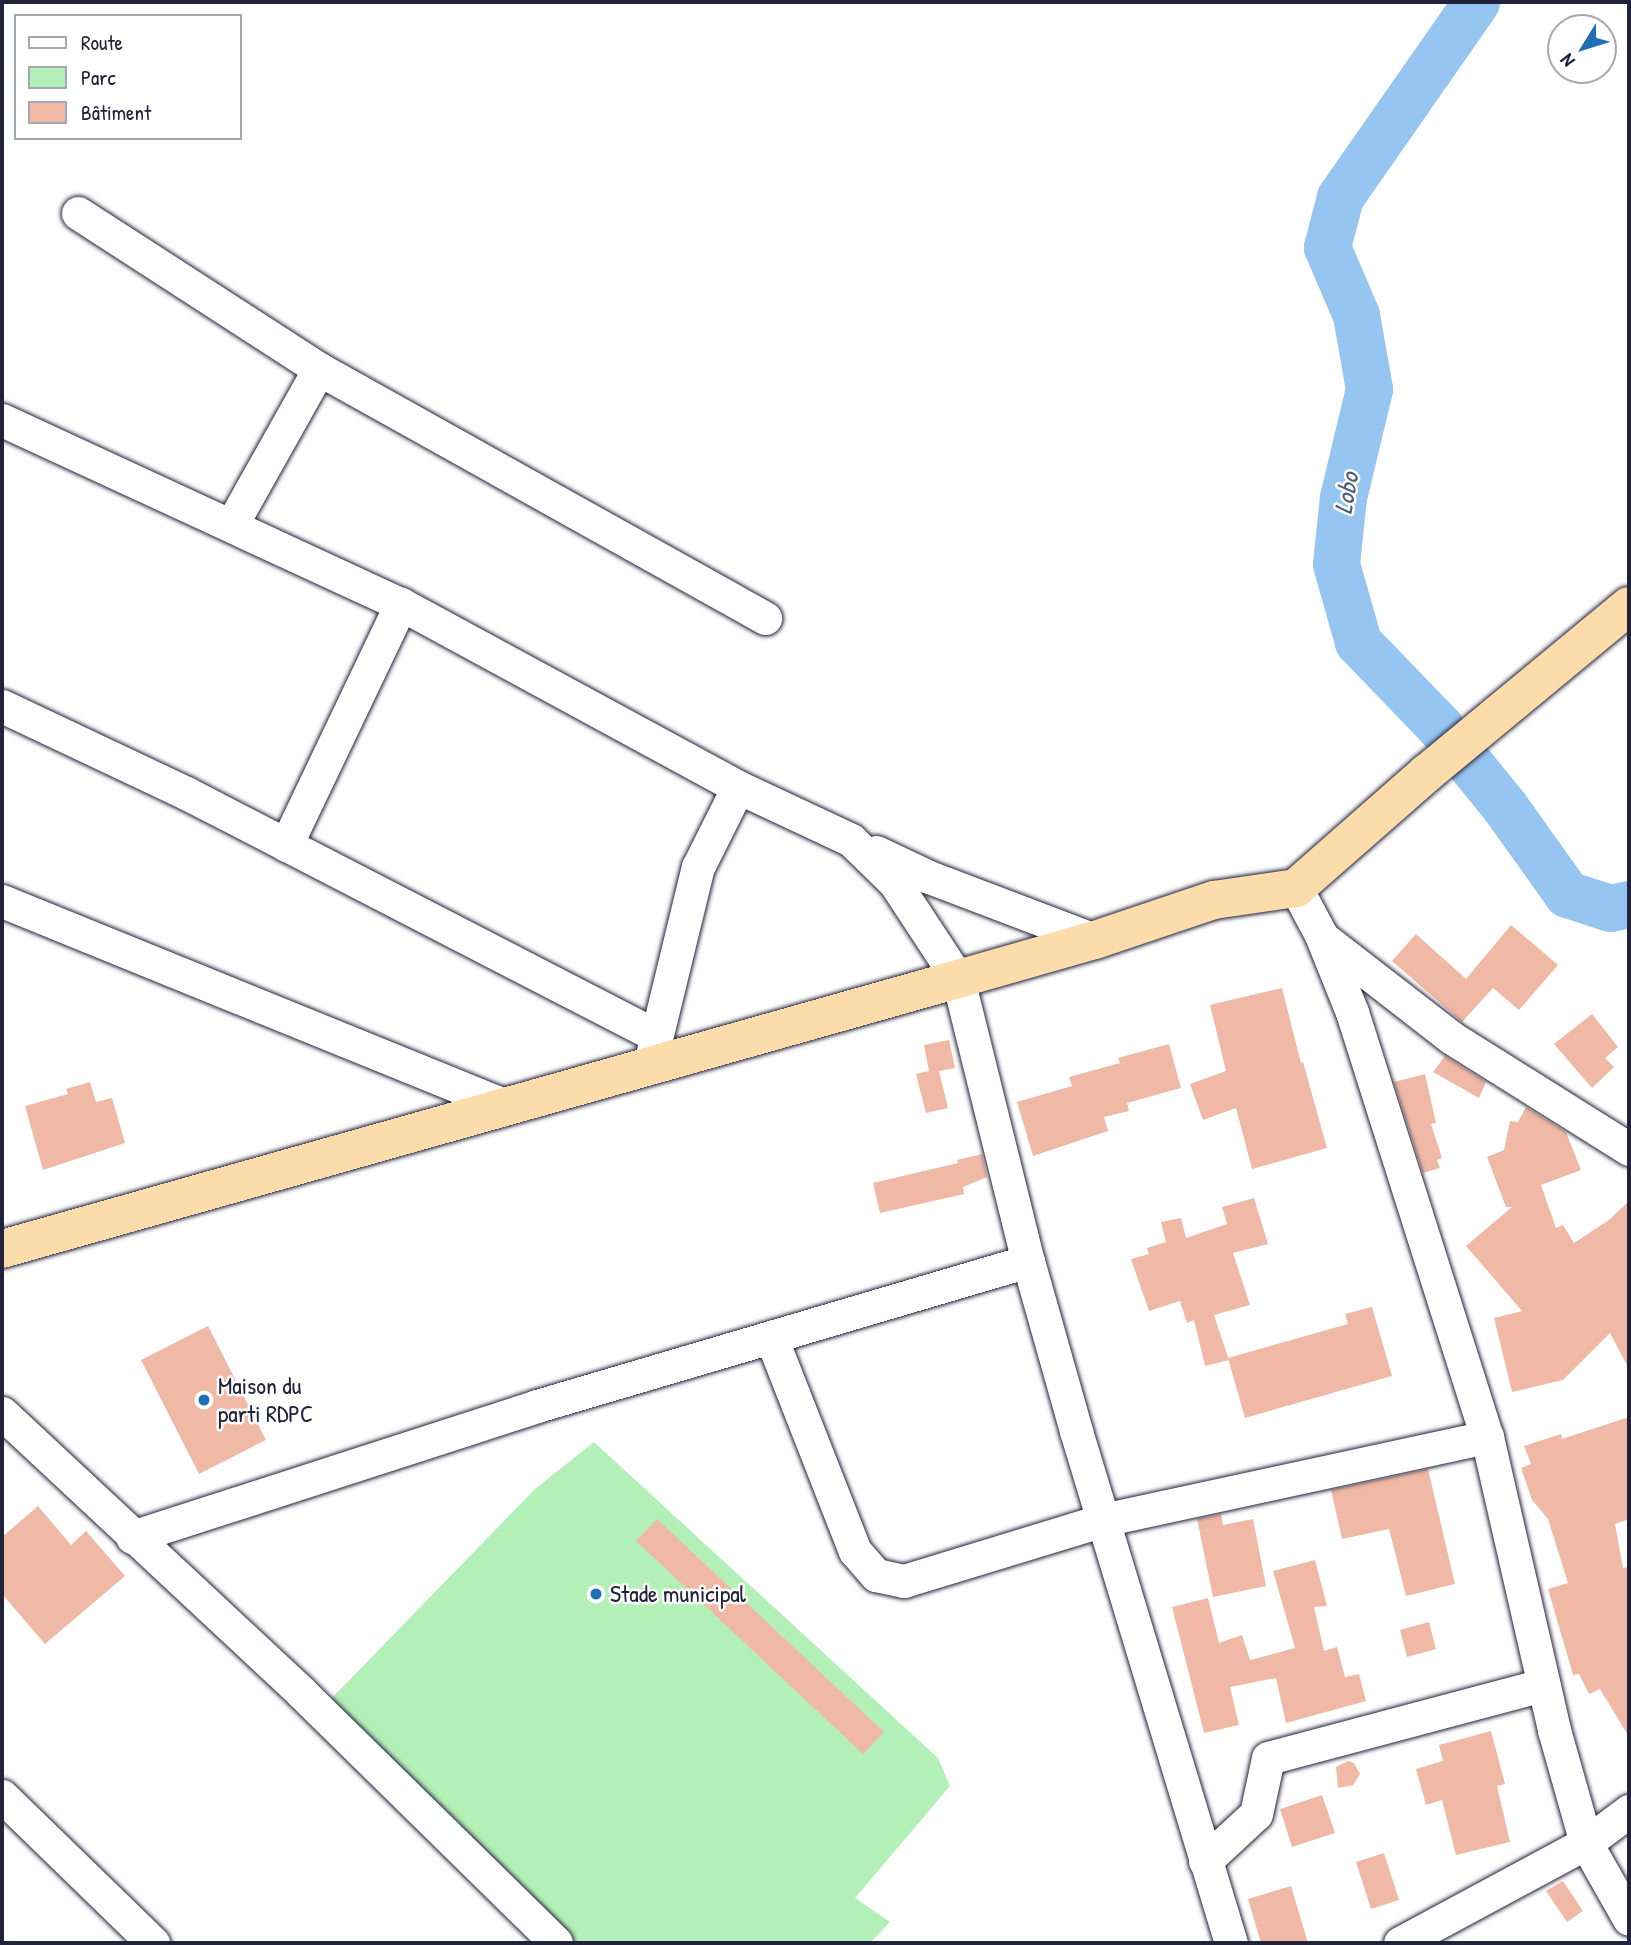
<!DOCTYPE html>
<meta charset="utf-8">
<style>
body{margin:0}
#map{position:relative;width:1631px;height:1945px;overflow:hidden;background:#fff;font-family:"Patrick Hand",sans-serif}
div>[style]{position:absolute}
.green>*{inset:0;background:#b3f0b7}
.river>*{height:47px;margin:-23.5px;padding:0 23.5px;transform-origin:23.5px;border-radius:23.5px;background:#95c5f0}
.building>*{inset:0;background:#f0b9a6}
.roads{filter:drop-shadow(0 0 2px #22223b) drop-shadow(0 0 2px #22223b)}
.minor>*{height:33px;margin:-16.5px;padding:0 16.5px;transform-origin:16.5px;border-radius:16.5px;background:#fff}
.highway>*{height:38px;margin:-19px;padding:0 19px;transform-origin:19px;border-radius:19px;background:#fddcac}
.dots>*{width:19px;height:19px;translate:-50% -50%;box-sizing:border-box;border:4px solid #fff;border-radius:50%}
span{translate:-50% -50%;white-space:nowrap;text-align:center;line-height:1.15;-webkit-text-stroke:5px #fff;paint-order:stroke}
.poi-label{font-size:24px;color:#22223b}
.left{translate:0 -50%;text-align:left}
.water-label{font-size:26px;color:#4a5b7a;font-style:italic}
.frame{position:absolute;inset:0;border:4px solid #22223b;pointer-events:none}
.legend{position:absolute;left:14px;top:14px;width:228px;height:126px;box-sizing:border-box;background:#fff;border:2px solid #a7a7b1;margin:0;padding:9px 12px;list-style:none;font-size:21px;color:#22223b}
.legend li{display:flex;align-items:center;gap:14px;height:35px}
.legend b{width:35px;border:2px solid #a7a7b1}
.north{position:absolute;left:1547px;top:14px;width:70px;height:70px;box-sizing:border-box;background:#fff;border:2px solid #a7a7b1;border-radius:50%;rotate:232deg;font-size:19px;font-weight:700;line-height:28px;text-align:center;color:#22223b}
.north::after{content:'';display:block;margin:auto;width:24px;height:32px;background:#1f6fb2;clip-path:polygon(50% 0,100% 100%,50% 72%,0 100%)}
</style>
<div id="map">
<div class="green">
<i style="clip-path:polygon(594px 1442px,938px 1758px,950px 1786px,855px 1898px,890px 1922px,870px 1943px,570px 1943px,330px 1700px,535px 1489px)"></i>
</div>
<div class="river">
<i style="left:1476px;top:2px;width:238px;rotate:124.9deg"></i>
<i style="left:1340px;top:197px;width:52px;rotate:104.6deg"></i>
<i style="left:1327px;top:247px;width:74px;rotate:66.9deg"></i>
<i style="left:1356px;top:315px;width:75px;rotate:80deg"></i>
<i style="left:1369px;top:389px;width:111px;rotate:103.5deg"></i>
<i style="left:1343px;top:497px;width:67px;rotate:96deg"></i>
<i style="left:1336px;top:564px;width:81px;rotate:74.2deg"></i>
<i style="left:1358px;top:642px;width:118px;rotate:46deg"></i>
<i style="left:1440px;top:727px;width:103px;rotate:50.9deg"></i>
<i style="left:1505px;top:807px;width:107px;rotate:54.5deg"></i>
<i style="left:1567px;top:894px;width:45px;rotate:18deg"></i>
<i style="left:1610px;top:908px;width:19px;rotate:-12deg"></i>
</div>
<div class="building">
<i style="clip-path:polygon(1511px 925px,1558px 965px,1519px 1010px,1493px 988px,1462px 1022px,1392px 961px,1416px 934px,1466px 979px)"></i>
<i style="clip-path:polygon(1282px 988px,1301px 1063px,1303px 1062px,1327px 1148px,1252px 1169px,1236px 1108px,1203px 1120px,1190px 1084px,1226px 1071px,1210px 1005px)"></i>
<i style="clip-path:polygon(1592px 1014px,1618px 1047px,1605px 1058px,1614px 1067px,1592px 1088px,1554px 1044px)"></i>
<i style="clip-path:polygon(949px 1040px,955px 1068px,939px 1071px,948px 1108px,926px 1113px,916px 1074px,929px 1071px,924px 1045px)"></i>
<i style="clip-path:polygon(1169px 1044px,1181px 1088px,1127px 1103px,1129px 1111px,1104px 1117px,1108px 1131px,1033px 1156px,1017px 1102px,1072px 1086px,1069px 1077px,1120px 1063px,1118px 1058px)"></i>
<i style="clip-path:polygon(1445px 1056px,1486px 1082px,1479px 1098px,1433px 1072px)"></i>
<i style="clip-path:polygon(1425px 1074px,1436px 1123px,1431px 1124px,1442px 1158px,1437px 1160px,1440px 1168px,1423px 1173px,1394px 1082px)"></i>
<i style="clip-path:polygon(90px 1082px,96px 1102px,112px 1098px,125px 1143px,43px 1170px,25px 1106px,68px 1094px,66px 1089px)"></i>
<i style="clip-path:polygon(1526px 1107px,1566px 1132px,1581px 1170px,1541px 1185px,1556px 1228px,1563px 1225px,1574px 1243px,1609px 1220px,1629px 1201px,1629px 1369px,1610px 1333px,1563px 1380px,1512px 1392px,1494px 1318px,1522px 1311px,1466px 1246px,1512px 1207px,1506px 1207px,1487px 1157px,1504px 1150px,1510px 1121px,1518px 1122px)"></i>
<i style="clip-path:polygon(982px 1154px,987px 1177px,963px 1187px,964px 1194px,880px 1213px,873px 1183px,958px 1163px,957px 1160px)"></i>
<i style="clip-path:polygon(1254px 1198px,1268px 1244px,1233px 1253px,1250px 1305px,1214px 1315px,1229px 1360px,1205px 1366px,1194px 1320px,1187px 1323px,1180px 1301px,1149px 1311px,1131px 1259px,1149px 1254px,1147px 1248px,1166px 1242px,1161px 1222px,1181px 1218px,1186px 1238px,1227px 1224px,1222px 1207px)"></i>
<i style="clip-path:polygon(1372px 1307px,1392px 1376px,1245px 1418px,1228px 1358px,1348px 1324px,1345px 1314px)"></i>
<i style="clip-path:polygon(208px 1326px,266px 1440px,199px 1474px,141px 1360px)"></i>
<i style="clip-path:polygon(1629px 1417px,1629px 1519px,1615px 1524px,1623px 1568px,1629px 1567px,1629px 1737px,1600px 1689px,1589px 1694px,1579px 1674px,1573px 1675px,1548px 1589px,1568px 1583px,1548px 1519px,1532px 1500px,1521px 1468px,1531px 1464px,1524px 1446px,1561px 1434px,1562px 1439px)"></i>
<i style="clip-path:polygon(1428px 1469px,1455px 1584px,1406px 1596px,1389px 1529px,1342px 1539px,1331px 1490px)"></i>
<i style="clip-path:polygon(38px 1506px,71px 1545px,86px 1531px,125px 1576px,45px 1644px,2px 1594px,2px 1537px)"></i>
<i style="clip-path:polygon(1221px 1514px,1223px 1525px,1253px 1519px,1266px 1586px,1213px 1597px,1197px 1519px)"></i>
<i style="clip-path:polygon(657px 1519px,884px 1732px,863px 1754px,636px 1541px)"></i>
<i style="clip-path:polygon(1315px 1560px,1327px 1606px,1314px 1607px,1324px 1651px,1337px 1647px,1345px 1677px,1359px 1674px,1366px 1701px,1286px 1723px,1276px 1678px,1230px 1687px,1239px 1725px,1204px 1733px,1172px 1607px,1208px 1598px,1219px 1643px,1242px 1635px,1250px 1660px,1295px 1648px,1273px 1571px)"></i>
<i style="clip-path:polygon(1429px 1622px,1436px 1649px,1407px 1657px,1400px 1630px)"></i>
<i style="clip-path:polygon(1491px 1731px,1505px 1784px,1497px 1786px,1510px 1842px,1456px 1855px,1442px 1800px,1426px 1805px,1416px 1769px,1443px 1761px,1439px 1745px)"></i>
<i style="clip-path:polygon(1348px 1761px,1354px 1763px,1360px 1774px,1353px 1785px,1338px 1788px,1336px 1767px)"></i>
<i style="clip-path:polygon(1322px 1795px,1335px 1833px,1292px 1847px,1280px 1809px)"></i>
<i style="clip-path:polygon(1384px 1853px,1399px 1900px,1371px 1909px,1356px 1862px)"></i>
<i style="clip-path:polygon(1563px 1881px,1583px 1911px,1567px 1922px,1546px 1891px)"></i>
<i style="clip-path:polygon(1291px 1886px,1308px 1943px,1261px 1943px,1248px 1899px)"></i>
</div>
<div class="roads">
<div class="minor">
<i style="left:78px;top:213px;width:287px;rotate:32.9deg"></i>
<i style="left:319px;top:369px;width:511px;rotate:29.17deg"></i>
<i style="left:2px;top:420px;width:439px;rotate:24.8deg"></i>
<i style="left:401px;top:604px;width:383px;rotate:28.5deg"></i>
<i style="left:738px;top:787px;width:125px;rotate:25.1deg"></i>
<i style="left:851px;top:840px;width:62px;rotate:44.3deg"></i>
<i style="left:895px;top:883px;width:115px;rotate:56.7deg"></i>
<i style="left:958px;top:979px;width:291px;rotate:76.1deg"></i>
<i style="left:1028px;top:1261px;width:177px;rotate:74.2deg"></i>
<i style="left:1076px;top:1431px;width:535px;rotate:73.16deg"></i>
<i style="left:232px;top:524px;width:178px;rotate:-60.7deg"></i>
<i style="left:2px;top:706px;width:204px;rotate:25.3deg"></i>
<i style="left:186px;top:793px;width:528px;rotate:27.29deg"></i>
<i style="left:286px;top:845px;width:267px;rotate:-64.5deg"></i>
<i style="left:876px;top:852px;width:59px;rotate:25.3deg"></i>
<i style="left:929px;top:877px;width:178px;rotate:20.8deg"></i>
<i style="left:1296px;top:888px;width:53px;rotate:62deg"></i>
<i style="left:1321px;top:935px;width:83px;rotate:68.1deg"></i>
<i style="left:1352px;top:1012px;width:446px;rotate:72.4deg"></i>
<i style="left:1487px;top:1437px;width:301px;rotate:77.1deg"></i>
<i style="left:1554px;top:1730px;width:117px;rotate:74.2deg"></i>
<i style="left:1586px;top:1843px;width:87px;rotate:60.5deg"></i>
<i style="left:2px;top:901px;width:542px;rotate:22.12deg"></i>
<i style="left:1323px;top:938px;width:163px;rotate:37.8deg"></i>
<i style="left:1452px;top:1038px;width:209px;rotate:32.1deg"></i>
<i style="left:652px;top:1055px;width:194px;rotate:-76.3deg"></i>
<i style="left:698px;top:867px;width:89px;rotate:-63.4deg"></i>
<i style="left:771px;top:1337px;width:230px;rotate:68.6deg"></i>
<i style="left:855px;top:1551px;width:32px;rotate:49deg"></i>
<i style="left:876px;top:1575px;width:29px;rotate:12deg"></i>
<i style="left:904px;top:1581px;width:208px;rotate:-17deg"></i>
<i style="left:1103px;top:1520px;width:393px;rotate:-12.2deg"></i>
<i style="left:2px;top:1413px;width:410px;rotate:43deg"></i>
<i style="left:302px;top:1693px;width:356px;rotate:44.5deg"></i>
<i style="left:132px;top:1537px;width:426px;rotate:-17.9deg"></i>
<i style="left:537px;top:1406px;width:512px;rotate:-16.45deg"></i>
<i style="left:2px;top:1796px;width:211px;rotate:44.2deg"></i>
<i style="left:1205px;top:1861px;width:69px;rotate:-42.7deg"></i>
<i style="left:1256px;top:1814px;width:57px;rotate:-77.9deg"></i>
<i style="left:1268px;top:1758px;width:285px;rotate:-14.9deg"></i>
<i style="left:1400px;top:1943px;width:211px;rotate:-28.3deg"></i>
<i style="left:1586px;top:1843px;width:54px;rotate:-36.7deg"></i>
</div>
<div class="highway">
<i style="left:2px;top:1249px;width:993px;rotate:-15.77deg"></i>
<i style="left:958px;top:979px;width:142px;rotate:-15.9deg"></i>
<i style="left:1095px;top:940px;width:126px;rotate:-18.6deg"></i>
<i style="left:1214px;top:900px;width:83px;rotate:-8.3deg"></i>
<i style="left:1296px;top:888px;width:174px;rotate:-41.3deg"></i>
<i style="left:1427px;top:773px;width:262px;rotate:-39.6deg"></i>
</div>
</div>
<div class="dots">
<i style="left:204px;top:1400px;background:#1f6fb2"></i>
<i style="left:596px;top:1594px;background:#1f6fb2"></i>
</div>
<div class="poi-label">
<span class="left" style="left:218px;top:1400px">Maison du<br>parti RDPC</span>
<span class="left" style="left:610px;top:1594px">Stade municipal</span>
</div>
<div class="water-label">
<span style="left:1346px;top:493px;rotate:-80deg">Lobo</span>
</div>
<div class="frame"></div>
<ul class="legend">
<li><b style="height:9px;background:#fff"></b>Route</li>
<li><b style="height:19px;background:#b3f0b7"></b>Parc</li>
<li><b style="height:19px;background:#f0b9a6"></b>Bâtiment</li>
</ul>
<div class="north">N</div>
</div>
